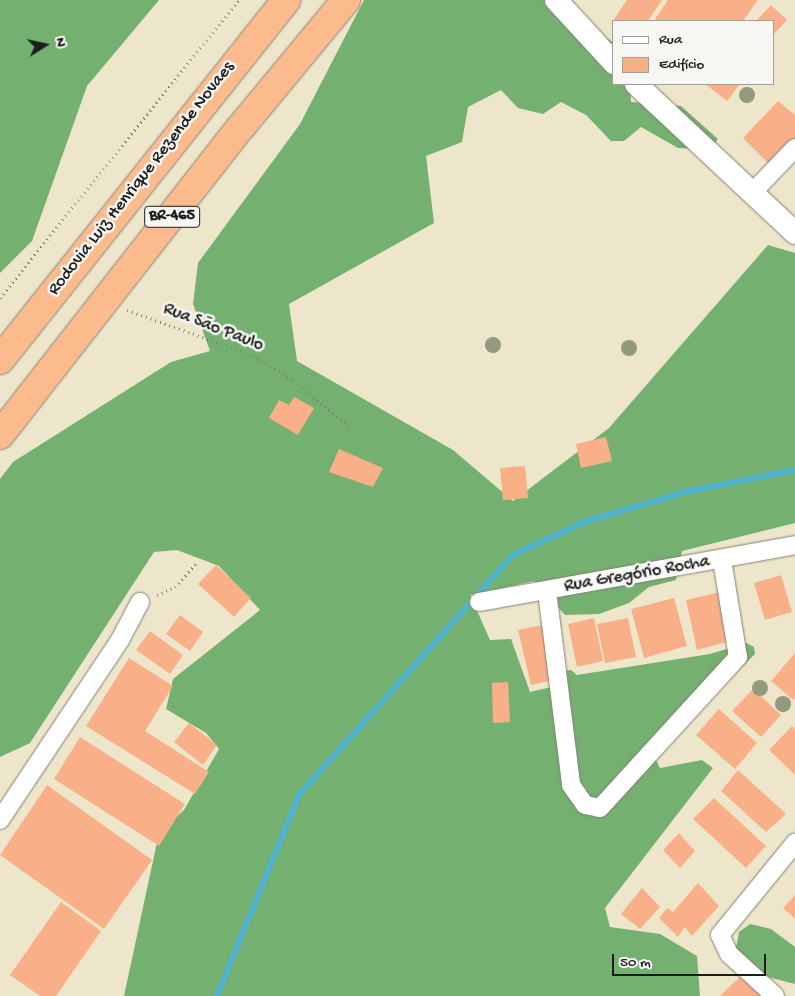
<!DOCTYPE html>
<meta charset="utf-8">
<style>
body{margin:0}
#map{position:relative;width:795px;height:996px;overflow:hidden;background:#eee6cb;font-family:"Gochi Hand",sans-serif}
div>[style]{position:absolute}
.forest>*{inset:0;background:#74b070}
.stream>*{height:6px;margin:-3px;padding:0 3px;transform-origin:3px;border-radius:3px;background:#50b4cf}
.building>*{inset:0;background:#f9b089}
.path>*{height:3px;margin-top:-1.5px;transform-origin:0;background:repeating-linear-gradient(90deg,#858174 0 1px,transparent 0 5px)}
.roads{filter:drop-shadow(0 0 1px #858174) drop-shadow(0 0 1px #858174)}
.minor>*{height:18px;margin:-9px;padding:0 9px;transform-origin:9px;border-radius:9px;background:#fff}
.tertiary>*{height:22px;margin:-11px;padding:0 11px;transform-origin:11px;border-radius:11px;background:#fff}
.trunk>*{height:28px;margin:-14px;padding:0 14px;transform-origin:14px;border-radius:14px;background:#fbbb8d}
.trees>*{width:16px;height:16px;margin:-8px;border-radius:50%;background:#91997f}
span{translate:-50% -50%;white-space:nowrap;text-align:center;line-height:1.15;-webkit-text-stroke:5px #f6f6f2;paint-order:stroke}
.shield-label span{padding:1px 4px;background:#f6f6f2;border:1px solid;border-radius:4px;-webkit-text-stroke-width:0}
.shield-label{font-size:16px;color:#1c1c1c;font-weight:700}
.street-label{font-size:18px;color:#1c1c1c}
.legend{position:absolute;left:612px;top:20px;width:162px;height:65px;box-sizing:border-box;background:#f6f6f2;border:1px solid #9f9f9c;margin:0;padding:6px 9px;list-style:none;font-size:15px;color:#1c1c1c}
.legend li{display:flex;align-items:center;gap:10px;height:25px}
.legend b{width:25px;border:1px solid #9f9f9c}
.north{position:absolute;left:20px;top:20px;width:50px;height:50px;-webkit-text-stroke:4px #f6f6f2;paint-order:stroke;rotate:80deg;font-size:14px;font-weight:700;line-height:20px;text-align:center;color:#1c1c1c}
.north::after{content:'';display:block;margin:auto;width:18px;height:22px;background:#1c1c1c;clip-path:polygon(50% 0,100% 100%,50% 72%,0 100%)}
.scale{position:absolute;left:612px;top:954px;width:154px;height:22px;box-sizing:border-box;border:2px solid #1c1c1c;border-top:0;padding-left:6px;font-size:15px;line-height:18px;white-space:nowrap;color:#1c1c1c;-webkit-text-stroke:4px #f6f6f2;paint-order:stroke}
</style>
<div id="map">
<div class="forest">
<i style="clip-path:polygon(0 0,159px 0,87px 86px,32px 241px,0 273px)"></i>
<i style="clip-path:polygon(364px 0,545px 0,614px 43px,614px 84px,630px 84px,631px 102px,681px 106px,718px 139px,710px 150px,678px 148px,641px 127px,624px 141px,611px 141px,586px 115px,561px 102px,543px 114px,518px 108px,501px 90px,468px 107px,462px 142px,426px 156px,434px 223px,289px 304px,297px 361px,453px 450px,513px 501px,609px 428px,768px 245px,795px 253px,795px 523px,682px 551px,676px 580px,649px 587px,629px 603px,599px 614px,565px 615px,534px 581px,470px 595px,490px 640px,511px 639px,530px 692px,560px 685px,565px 671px,571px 670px,577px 675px,710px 654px,746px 643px,754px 647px,755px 654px,653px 754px,660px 768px,702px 760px,713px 768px,605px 908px,610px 927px,660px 934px,697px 956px,700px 996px,124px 996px,159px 833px,184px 810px,219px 749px,206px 733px,166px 709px,173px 679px,260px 610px,219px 566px,177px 550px,154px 552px,30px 743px,0 757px,0 479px,13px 462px,171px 362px,210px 351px,193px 304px,198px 263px,300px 124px)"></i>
<i style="clip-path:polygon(750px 924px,771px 929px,795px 947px,795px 984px,764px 976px,735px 953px,739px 932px)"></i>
</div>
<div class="stream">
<i style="left:217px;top:996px;width:217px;rotate:-67.8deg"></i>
<i style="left:299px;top:795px;width:322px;rotate:-48.3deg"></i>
<i style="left:513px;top:555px;width:78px;rotate:-24.9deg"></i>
<i style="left:584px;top:522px;width:105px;rotate:-16.5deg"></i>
<i style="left:685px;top:492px;width:112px;rotate:-11.3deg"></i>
</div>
<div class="building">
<i style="clip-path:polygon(627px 0,662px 0,648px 21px,613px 21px)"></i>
<i style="clip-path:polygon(668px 0,758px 0,743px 21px,658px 21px,655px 19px)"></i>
<i style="clip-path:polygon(771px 5px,787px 20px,774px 34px,774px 21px,756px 21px)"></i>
<i style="clip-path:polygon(705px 84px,740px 84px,727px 101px)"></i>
<i style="clip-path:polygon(778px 101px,795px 115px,795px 145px,773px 168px,743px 138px)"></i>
<i style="clip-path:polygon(294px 397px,314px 408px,298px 435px,269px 418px,279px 400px,289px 405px)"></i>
<i style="clip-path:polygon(606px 437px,612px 461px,581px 468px,576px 444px)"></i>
<i style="clip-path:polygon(339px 449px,383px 468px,373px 487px,329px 472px)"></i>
<i style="clip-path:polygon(525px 466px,528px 498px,503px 500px,500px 468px)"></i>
<i style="clip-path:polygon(216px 565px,251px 598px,234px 617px,198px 584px)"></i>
<i style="clip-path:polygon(781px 575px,792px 612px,765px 620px,754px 583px)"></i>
<i style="clip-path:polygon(724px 591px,734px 640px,697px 650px,686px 600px)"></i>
<i style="clip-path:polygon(674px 598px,687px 646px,644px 658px,631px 609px)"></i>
<i style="clip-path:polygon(180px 615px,203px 632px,190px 651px,166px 634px)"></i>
<i style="clip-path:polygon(594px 618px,603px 661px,577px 667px,568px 624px)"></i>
<i style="clip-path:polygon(628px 618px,636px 657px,605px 663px,597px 624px)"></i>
<i style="clip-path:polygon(542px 625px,554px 680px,531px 685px,518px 630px)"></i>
<i style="clip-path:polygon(150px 631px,183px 655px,170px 674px,136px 650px)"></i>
<i style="clip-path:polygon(795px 653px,795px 698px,793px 700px,771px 681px)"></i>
<i style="clip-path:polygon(129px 658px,173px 686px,145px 731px,209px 772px,195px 794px,86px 726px)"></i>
<i style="clip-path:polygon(508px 682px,510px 722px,493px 723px,492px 683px)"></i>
<i style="clip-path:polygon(753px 689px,781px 715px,761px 737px,732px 711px)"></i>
<i style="clip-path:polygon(719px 709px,757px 743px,735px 769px,696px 735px)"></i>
<i style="clip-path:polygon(189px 723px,217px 745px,203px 765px,174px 742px)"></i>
<i style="clip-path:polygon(792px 726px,795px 729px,795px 775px,769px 750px)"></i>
<i style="clip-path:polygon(80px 737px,185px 804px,159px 846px,54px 779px)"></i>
<i style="clip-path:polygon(738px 770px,786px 814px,766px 832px,721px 791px)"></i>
<i style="clip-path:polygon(47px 785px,152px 860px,104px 929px,0 855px)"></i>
<i style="clip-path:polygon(714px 798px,766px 846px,746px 868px,693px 819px)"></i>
<i style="clip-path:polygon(679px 833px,695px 851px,680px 868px,663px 850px)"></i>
<i style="clip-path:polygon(698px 883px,719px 906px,692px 936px,685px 927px,678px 937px,659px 918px,667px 908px,673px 912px)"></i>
<i style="clip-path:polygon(642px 888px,660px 907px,640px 929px,621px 914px)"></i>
<i style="clip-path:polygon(795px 895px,795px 919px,783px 908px)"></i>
<i style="clip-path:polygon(61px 902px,101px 931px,56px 996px,40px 996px,10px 975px)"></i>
<i style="clip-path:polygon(742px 975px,762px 996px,720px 996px)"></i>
</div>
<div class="path">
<i style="left:0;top:298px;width:382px;rotate:-51.3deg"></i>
<i style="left:127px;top:310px;width:134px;rotate:19.7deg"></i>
<i style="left:253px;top:355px;width:49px;rotate:32.4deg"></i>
<i style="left:294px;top:381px;width:74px;rotate:39.5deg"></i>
<i style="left:157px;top:595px;width:20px;rotate:-24deg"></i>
<i style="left:175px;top:587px;width:31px;rotate:-48deg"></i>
</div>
<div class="roads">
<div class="minor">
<i style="left:753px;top:192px;width:61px;rotate:-46.3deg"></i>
<i style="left:547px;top:591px;width:195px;rotate:82.9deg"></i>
<i style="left:571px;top:785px;width:24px;rotate:55deg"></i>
<i style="left:585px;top:805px;width:15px;rotate:11deg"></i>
<i style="left:600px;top:808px;width:205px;rotate:-47.6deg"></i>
<i style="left:738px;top:657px;width:98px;rotate:-99.4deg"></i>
<i style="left:479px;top:602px;width:321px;rotate:-10.2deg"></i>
<i style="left:0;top:820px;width:216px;rotate:-56.3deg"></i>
<i style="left:120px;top:640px;width:43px;rotate:-62.2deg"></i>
<i style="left:775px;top:996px;width:62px;rotate:-137.6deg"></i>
<i style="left:729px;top:954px;width:21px;rotate:-115deg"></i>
<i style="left:720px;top:935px;width:119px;rotate:-50.8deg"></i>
</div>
<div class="tertiary">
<i style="left:556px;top:0;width:86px;rotate:47.4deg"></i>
<i style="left:636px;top:84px;width:218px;rotate:43.1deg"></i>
</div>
<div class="trunk">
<i style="left:0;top:360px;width:460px;rotate:-51.5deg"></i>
<i style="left:0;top:435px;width:391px;rotate:-52deg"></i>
<i style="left:241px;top:127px;width:165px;rotate:-50.4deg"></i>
</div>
</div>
<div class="trees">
<i style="left:747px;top:95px"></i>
<i style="left:493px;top:345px"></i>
<i style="left:629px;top:348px"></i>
<i style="left:760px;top:688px"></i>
<i style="left:783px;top:704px"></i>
</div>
<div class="shield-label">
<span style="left:172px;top:217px">BR-465</span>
</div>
<div class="street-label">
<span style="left:142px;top:179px;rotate:-52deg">Rodovia Luiz Henrique Rezende Novaes</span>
<span style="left:213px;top:328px;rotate:21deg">Rua São Paulo</span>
<span style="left:637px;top:575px;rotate:-10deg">Rua Gregório Rocha</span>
</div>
<ul class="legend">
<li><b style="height:6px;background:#fff"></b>Rua</li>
<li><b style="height:14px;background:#f9b089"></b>Edifício</li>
</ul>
<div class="north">N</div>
<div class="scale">50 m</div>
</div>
